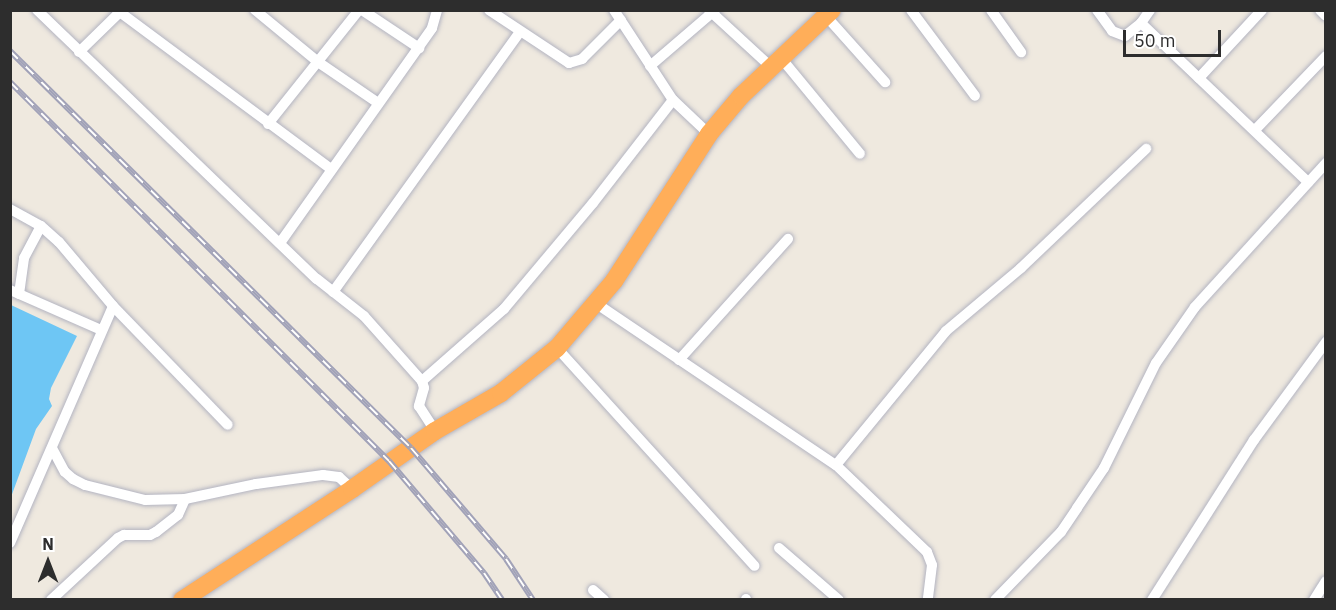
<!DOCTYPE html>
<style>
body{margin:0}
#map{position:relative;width:1336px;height:610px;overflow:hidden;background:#efe9df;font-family:"IBM Plex Sans",sans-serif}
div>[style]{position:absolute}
.water>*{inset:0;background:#6ec6f4}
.roads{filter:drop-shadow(0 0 2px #b3b4c1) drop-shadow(0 0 2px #b3b4c1)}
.street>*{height:10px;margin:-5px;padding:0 5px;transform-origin:5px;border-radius:5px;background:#fff}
.highway>*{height:18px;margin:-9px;padding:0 9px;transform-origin:9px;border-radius:9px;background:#ffae59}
.rail>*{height:6px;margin-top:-3px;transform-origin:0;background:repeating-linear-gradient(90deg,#fff 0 11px,#a1a2b8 0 22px);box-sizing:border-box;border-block:2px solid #a1a2b8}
span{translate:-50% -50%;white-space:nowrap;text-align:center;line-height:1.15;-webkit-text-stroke:4.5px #fff;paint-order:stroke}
.frame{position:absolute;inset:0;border:12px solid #2d2d2d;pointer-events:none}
.north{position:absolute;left:18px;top:532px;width:60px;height:60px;-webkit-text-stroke:4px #fff;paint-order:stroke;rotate:0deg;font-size:16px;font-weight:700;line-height:24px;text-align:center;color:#2d2d2d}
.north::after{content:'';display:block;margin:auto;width:21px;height:27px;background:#2d2d2d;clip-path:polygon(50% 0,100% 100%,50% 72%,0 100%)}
.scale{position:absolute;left:1123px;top:30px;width:98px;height:27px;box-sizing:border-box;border:3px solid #2d2d2d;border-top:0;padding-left:8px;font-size:18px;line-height:21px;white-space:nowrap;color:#2d2d2d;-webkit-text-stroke:4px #fff;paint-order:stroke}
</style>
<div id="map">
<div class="water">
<i style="clip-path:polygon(11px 305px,77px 336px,51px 388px,49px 399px,52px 406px,36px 429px,11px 497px)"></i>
</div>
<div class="roads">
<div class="street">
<i style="left:37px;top:10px;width:388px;rotate:43.9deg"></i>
<i style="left:317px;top:279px;width:60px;rotate:38.2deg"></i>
<i style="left:364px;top:316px;width:87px;rotate:48.3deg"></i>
<i style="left:422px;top:381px;width:7px;rotate:74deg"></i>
<i style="left:424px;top:388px;width:19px;rotate:106deg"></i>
<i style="left:419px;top:406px;width:30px;rotate:57deg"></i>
<i style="left:117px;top:10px;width:267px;rotate:36.6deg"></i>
<i style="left:255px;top:10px;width:82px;rotate:39.5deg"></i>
<i style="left:318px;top:62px;width:73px;rotate:34.3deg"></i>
<i style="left:362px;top:10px;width:69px;rotate:33.7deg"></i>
<i style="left:489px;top:10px;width:96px;rotate:33.5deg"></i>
<i style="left:569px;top:63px;width:14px;rotate:-17deg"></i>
<i style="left:582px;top:59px;width:55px;rotate:-45deg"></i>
<i style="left:614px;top:10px;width:108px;rotate:56.8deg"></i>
<i style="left:673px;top:100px;width:50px;rotate:43.4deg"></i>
<i style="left:709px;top:10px;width:84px;rotate:42.6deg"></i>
<i style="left:911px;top:10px;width:107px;rotate:53.3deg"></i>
<i style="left:991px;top:10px;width:52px;rotate:54.5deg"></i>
<i style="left:1097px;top:10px;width:26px;rotate:54deg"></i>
<i style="left:1112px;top:31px;width:14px;rotate:21deg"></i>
<i style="left:1125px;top:36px;width:21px;rotate:-39deg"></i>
<i style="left:1141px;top:23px;width:16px;rotate:-55deg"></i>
<i style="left:1320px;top:10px;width:8px;rotate:45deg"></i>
<i style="left:826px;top:16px;width:89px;rotate:48.2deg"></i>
<i style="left:1141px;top:23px;width:231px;rotate:43.6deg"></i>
<i style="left:79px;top:52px;width:56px;rotate:-44.3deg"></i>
<i style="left:781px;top:58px;width:124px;rotate:50.5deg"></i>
<i style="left:650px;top:66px;width:86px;rotate:-40.7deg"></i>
<i style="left:1199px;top:78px;width:93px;rotate:-47.2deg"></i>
<i style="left:268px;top:124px;width:146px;rotate:-51.4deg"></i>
<i style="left:1255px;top:130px;width:103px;rotate:-46.2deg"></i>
<i style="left:10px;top:209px;width:35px;rotate:29deg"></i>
<i style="left:41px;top:226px;width:24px;rotate:42deg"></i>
<i style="left:59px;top:242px;width:84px;rotate:49.8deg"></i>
<i style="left:113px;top:306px;width:165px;rotate:46deg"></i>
<i style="left:280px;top:243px;width:263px;rotate:-54.7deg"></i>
<i style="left:432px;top:28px;width:19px;rotate:-74deg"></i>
<i style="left:10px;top:290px;width:99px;rotate:23.7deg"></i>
<i style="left:333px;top:292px;width:320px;rotate:-54.3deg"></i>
<i style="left:19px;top:294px;width:36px;rotate:-82deg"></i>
<i style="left:24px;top:258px;width:36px;rotate:-62deg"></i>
<i style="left:597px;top:304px;width:288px;rotate:34deg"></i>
<i style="left:836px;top:465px;width:126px;rotate:43.7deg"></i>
<i style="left:927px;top:552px;width:14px;rotate:69deg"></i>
<i style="left:932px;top:565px;width:35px;rotate:97deg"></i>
<i style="left:557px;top:348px;width:294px;rotate:47.8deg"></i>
<i style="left:679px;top:360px;width:163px;rotate:-48deg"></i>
<i style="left:422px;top:381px;width:109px;rotate:-41.3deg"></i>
<i style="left:504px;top:309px;width:138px;rotate:-50deg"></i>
<i style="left:593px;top:203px;width:130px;rotate:-52.2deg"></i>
<i style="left:52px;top:448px;width:27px;rotate:62deg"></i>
<i style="left:65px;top:472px;width:11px;rotate:41deg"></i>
<i style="left:73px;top:479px;width:13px;rotate:27deg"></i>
<i style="left:85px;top:485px;width:62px;rotate:14deg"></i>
<i style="left:145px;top:500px;width:40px;rotate:-1.4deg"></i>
<i style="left:185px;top:499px;width:73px;rotate:-11.9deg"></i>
<i style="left:256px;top:484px;width:68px;rotate:-7.7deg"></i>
<i style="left:323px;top:475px;width:16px;rotate:7deg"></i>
<i style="left:339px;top:477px;width:18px;rotate:43deg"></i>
<i style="left:836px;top:465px;width:173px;rotate:-50.6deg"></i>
<i style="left:946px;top:331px;width:98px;rotate:-40deg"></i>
<i style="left:1021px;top:268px;width:173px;rotate:-43.6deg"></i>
<i style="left:10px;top:543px;width:258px;rotate:-66.5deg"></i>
<i style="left:779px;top:548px;width:79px;rotate:40.9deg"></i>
<i style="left:593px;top:590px;width:15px;rotate:42deg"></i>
<i style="left:746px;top:599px;width:1px;rotate:90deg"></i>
<i style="left:51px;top:600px;width:91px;rotate:-42.8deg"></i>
<i style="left:118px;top:538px;width:7px;rotate:-27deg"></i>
<i style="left:124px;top:535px;width:26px"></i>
<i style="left:150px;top:535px;width:7px;rotate:-27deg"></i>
<i style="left:156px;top:532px;width:28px;rotate:-38deg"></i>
<i style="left:178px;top:515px;width:17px;rotate:-66deg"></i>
<i style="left:995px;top:600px;width:95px;rotate:-45.9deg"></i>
<i style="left:1061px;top:532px;width:29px;rotate:-56deg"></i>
<i style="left:1077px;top:508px;width:48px;rotate:-56deg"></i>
<i style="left:1104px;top:468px;width:117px;rotate:-63.7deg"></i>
<i style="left:1156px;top:363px;width:68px;rotate:-55.1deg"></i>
<i style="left:1195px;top:307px;width:195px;rotate:-47.7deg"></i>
<i style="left:1152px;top:600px;width:190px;rotate:-57.5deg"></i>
<i style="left:1254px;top:440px;width:122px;rotate:-53.7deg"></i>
<i style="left:1314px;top:600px;width:22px;rotate:-58deg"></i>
</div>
<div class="highway">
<i style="left:182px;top:600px;width:203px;rotate:-33.1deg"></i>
<i style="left:352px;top:489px;width:101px;rotate:-34.9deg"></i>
<i style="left:435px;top:431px;width:76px;rotate:-29.9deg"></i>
<i style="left:501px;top:393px;width:72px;rotate:-38.8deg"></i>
<i style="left:557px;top:348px;width:88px;rotate:-49.6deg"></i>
<i style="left:614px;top:281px;width:175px;rotate:-57.1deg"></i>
<i style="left:709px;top:134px;width:50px;rotate:-49.9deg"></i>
<i style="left:741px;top:96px;width:125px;rotate:-43.4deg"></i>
</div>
</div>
<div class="rail">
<i style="left:10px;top:51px;width:564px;rotate:44.71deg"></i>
<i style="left:411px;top:448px;width:146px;rotate:49.4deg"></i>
<i style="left:506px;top:559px;width:49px;rotate:56.6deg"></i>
<i style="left:10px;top:82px;width:536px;rotate:45deg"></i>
<i style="left:389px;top:461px;width:147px;rotate:49.7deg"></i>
<i style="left:484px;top:573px;width:32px;rotate:56deg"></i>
</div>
<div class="frame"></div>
<div class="north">N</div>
<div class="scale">50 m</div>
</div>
